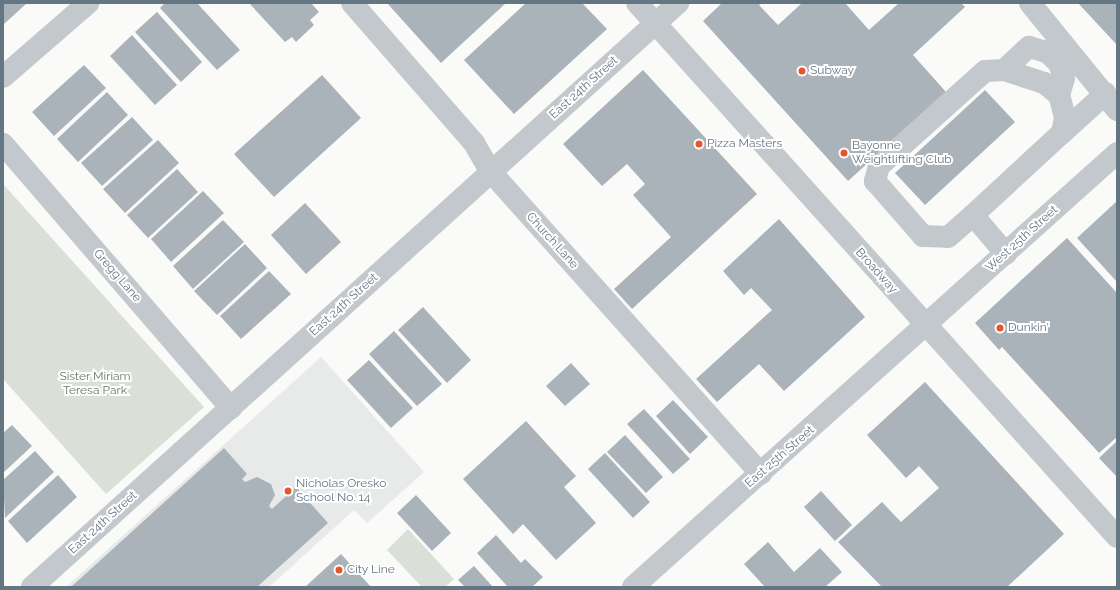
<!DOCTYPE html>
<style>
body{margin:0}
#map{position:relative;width:1120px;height:590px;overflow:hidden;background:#fafaf8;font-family:Raleway,sans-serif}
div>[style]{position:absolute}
.built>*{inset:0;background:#e8e9e9}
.green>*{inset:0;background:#dadfd7}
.building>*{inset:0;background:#aab3b9}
.minor>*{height:22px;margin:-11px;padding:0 11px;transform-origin:11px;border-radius:11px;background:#c3c8cc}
.dots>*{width:11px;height:11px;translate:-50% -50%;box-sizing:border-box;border:2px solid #fff;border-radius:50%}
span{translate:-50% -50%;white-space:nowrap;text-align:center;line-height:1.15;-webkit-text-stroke:4px #fff;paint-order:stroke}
.poi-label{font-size:12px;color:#657683}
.left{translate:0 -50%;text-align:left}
.street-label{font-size:12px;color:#657683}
.park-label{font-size:12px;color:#687a64}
.frame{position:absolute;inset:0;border:4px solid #657683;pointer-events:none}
</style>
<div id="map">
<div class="built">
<i style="clip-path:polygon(321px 357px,424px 472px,367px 523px,354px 510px,269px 587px,66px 587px)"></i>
</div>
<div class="green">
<i style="clip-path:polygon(3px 184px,204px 407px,106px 494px,3px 379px)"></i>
<i style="clip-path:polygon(408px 529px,454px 579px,445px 587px,422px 587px,387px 550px)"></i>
</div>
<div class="building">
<i style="clip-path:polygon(3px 3px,27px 3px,3px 25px)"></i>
<i style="clip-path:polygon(165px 3px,197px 3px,240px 50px,217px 70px,160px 8px)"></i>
<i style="clip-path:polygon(249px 3px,311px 3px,319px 12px,310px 20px,314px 25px,296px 42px,292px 37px,285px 42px)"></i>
<i style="clip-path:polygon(387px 3px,506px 3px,441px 63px)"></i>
<i style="clip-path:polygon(526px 3px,582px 3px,607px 29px,514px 114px,464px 60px)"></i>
<i style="clip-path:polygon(722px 3px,762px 3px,759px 5px,778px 25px,802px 3px,845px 3px,869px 30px,899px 3px,961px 3px,965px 7px,913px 55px,946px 92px,848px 181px,703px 21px)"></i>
<i style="clip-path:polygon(1078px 3px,1117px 3px,1117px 45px)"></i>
<i style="clip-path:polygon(157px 12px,202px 62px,181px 82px,135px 32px)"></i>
<i style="clip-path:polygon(132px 35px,177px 85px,155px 105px,110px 56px)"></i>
<i style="clip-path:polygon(84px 65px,106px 88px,54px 136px,32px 112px)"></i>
<i style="clip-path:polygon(643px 70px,757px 194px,632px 309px,614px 289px,671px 237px,633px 195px,645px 184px,627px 164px,602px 186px,563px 144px)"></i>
<i style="clip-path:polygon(322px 75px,361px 118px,274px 197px,234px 154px)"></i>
<i style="clip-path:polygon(985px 90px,1015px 122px,925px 205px,895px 173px)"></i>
<i style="clip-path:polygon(107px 92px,128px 115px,78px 162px,57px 139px)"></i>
<i style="clip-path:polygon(132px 117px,153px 140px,102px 186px,81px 163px)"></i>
<i style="clip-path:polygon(158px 140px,179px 163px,125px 213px,103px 189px)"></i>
<i style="clip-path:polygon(177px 169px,198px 192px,148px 238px,127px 215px)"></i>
<i style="clip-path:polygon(203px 191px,224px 213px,171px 262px,151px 239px)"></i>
<i style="clip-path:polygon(1117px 201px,1117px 282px,1077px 238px)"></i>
<i style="clip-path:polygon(305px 203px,341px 242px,306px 274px,271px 235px)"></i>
<i style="clip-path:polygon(779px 219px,865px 317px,784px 391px,759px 364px,717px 402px,696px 379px,772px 310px,751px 288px,744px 295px,723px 271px)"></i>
<i style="clip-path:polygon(223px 220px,244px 242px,193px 289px,173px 266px)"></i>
<i style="clip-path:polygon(1067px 238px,1117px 293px,1117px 437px,1099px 453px,1002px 347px,999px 350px,975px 323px)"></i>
<i style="clip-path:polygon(245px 244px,267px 268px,217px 315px,194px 291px)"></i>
<i style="clip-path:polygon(269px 271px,291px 294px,241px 339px,220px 316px)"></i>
<i style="clip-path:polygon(423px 307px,471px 360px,447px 383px,398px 330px)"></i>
<i style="clip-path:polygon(394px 331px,442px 384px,417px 406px,369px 354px)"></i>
<i style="clip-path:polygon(369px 360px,413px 408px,391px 428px,347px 380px)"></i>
<i style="clip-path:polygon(571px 363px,590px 384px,565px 406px,546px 386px)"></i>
<i style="clip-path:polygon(925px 382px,1064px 534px,1007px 587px,882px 587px,838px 542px,882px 502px,901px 522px,939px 488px,919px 466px,906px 478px,867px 435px)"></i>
<i style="clip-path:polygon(673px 400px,708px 437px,690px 454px,656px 416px)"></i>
<i style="clip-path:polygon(644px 409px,690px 459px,673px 474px,627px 424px)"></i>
<i style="clip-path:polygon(526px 421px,576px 476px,564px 487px,596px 523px,556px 560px,523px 524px,513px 534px,463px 479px)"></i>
<i style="clip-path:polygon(12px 425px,32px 446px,3px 473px,3px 433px)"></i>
<i style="clip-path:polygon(625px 435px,663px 477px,646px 493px,607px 452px)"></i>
<i style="clip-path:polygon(1117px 441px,1117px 477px,1099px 458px)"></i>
<i style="clip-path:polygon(224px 448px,247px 474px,242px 479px,245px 482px,257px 477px,271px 484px,275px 495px,269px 506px,272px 509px,296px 487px,328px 523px,257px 587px,71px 587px)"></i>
<i style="clip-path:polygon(35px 451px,54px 472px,5px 518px,3px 480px)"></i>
<i style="clip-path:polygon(605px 453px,650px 502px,633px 518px,588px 469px)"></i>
<i style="clip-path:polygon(58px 475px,77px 497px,27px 543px,8px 521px)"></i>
<i style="clip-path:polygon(821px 491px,852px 525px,835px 541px,804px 507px)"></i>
<i style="clip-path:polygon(416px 495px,451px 533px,432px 551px,397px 513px)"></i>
<i style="clip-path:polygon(496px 535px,521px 563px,525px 559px,543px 577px,532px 587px,508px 587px,477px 553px)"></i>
<i style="clip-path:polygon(768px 542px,794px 572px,820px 548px,842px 572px,825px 587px,765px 587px,744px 564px)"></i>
<i style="clip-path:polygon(341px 554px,371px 587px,305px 587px)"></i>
<i style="clip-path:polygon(474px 566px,493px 587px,465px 587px,458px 580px)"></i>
</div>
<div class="minor">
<i style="left:352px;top:3px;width:186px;rotate:48.9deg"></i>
<i style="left:474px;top:143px;width:34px;rotate:60deg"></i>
<i style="left:491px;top:172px;width:405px;rotate:48.2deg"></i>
<i style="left:637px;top:3px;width:718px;rotate:48.05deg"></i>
<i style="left:1030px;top:3px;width:138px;rotate:50.9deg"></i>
<i style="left:1004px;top:70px;width:34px;rotate:-43deg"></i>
<i style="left:1029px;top:47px;width:19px;rotate:16deg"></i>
<i style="left:1047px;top:52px;width:16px;rotate:43deg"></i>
<i style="left:1059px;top:63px;width:16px;rotate:72deg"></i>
<i style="left:1064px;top:78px;width:18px;rotate:106deg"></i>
<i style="left:3px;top:77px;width:113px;rotate:-41deg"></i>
<i style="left:1062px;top:133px;width:16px;rotate:-79deg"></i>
<i style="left:1065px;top:117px;width:23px;rotate:-105deg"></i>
<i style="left:1059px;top:95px;width:19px;rotate:-141deg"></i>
<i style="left:1044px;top:83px;width:42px;rotate:-162deg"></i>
<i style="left:1004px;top:70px;width:19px;rotate:177deg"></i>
<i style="left:985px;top:71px;width:142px;rotate:138.1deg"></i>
<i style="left:879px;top:166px;width:16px;rotate:105deg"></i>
<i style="left:875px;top:181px;width:73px;rotate:48.9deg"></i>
<i style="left:923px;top:236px;width:25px;rotate:2deg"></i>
<i style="left:948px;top:237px;width:33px;rotate:-41deg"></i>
<i style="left:973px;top:215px;width:121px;rotate:-42.7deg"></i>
<i style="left:1062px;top:133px;width:59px;rotate:-42.3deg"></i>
<i style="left:3px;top:144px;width:349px;rotate:49.2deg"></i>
<i style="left:973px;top:215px;width:51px;rotate:49.8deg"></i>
<i style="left:32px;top:587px;width:871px;rotate:-42.11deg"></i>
<i style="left:633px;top:587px;width:650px;rotate:-41.88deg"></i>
</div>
<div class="dots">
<i style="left:802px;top:71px;background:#e4572e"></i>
<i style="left:699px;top:144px;background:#e4572e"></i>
<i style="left:844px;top:153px;background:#e4572e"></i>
<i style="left:1000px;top:328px;background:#e4572e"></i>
<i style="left:288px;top:491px;background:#e4572e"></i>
<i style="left:339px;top:570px;background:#e4572e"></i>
</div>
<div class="poi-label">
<span class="left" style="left:810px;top:71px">Subway</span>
<span class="left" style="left:707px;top:144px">Pizza Masters</span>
<span class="left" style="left:852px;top:153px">Bayonne<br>Weightlifting Club</span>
<span class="left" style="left:1008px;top:328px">Dunkin'</span>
<span class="left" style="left:296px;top:491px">Nicholas Oresko<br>School No. 14</span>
<span class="left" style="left:347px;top:570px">City Line</span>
</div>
<div class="street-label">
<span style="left:584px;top:88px;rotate:-42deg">East 24th Street</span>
<span style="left:1022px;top:239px;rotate:-42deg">West 25th Street</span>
<span style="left:552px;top:241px;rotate:48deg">Church Lane</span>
<span style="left:876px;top:271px;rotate:48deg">Broadway</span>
<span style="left:117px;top:276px;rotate:49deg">Gregg Lane</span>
<span style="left:344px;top:305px;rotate:-42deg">East 24th Street</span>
<span style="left:780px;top:457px;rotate:-41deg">East 25th Street</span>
<span style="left:103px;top:523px;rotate:-42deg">East 24th Street</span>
</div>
<div class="park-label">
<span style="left:95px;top:384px">Sister Miriam<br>Teresa Park</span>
</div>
<div class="frame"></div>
</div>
